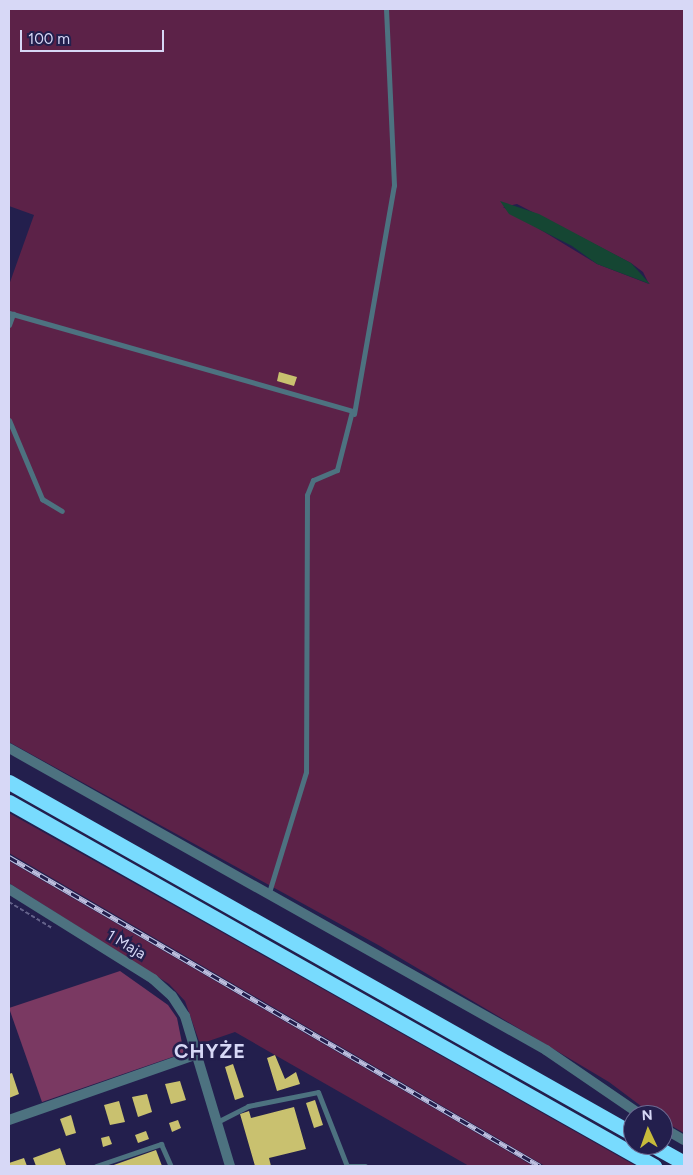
<!DOCTYPE html>
<meta charset="utf-8">
<style>
body{margin:0}
#map{position:relative;width:693px;height:1175px;overflow:hidden;background:#231f4d;font-family:Figtree,sans-serif}
div>[style]{position:absolute}
.green>*{inset:0;background:#5c2248}
.forest>*{inset:0;background:#7a3962}
.water>*{inset:0;background:#154633}
.building>*{inset:0;background:#c9c16f}
.path>*{height:2px;margin-top:-1px;transform-origin:0;background:repeating-linear-gradient(90deg,#64628a 0 4px,transparent 0 6.5px)}
.service>*{height:5px;margin:-2.5px;padding:0 2.5px;transform-origin:2.5px;border-radius:2.5px;background:#4d7280}
.minor>*{height:10px;margin:-5px;padding:0 5px;transform-origin:5px;border-radius:5px;background:#4d7280}
.motorway>*{height:15px;margin:-7.5px;padding:0 7.5px;transform-origin:7.5px;border-radius:7.5px;background:#78dbfe}
.rail>*{height:5px;margin-top:-2.5px;transform-origin:0;background:repeating-linear-gradient(90deg,#231f4d 0 9px,#bdbede 0 18px);box-sizing:border-box;border-block:1px solid #bdbede}
span{translate:-50% -50%;white-space:nowrap;text-align:center;line-height:1.15;-webkit-text-stroke:5px #231f4d;paint-order:stroke}
.street-label{font-size:15px;color:#d7d8f6}
.district-label{font-size:20px;color:#d7d8f6;font-weight:700;letter-spacing:1px}
.frame{position:absolute;inset:0;border:10px solid #d7d8f6;pointer-events:none}
.north{position:absolute;left:623px;top:1105px;width:50px;height:50px;box-sizing:border-box;background:#231f4d;border:1px solid #6b6991;border-radius:50%;rotate:357deg;font-size:14px;font-weight:700;line-height:20px;text-align:center;color:#d7d8f6}
.north::after{content:'';display:block;margin:auto;width:18px;height:22px;background:#c8bb3b;clip-path:polygon(50% 0,100% 100%,50% 72%,0 100%)}
.scale{position:absolute;left:20px;top:30px;width:144px;height:22px;box-sizing:border-box;border:2px solid #d7d8f6;border-top:0;padding-left:6px;font-size:15px;line-height:18px;white-space:nowrap;color:#d7d8f6;-webkit-text-stroke:4px #231f4d;paint-order:stroke}
</style>
<div id="map">
<div class="green">
<i style="clip-path:polygon(evenodd,9px 9px,684px 9px,684px 1133px,663px 1121px,663px 1115px,653px 1115px,609px 1082px,380px 946px,9px 742px,9px 285px,34px 215px,9px 206px,9px 9px,517px 204px,631px 263px,643px 272px,649px 284px,597px 264px,503px 207px,517px 204px)"></i>
<i style="clip-path:polygon(9px 813px,296px 974px,636px 1166px,545px 1166px,9px 853px)"></i>
<i style="clip-path:polygon(9px 861px,533px 1166px,469px 1166px,235px 1032px,200px 1044px,185px 1001px,169px 984px,9px 883px)"></i>
</div>
<div class="forest">
<i style="clip-path:polygon(120px 971px,168px 1005px,177px 1018px,184px 1053px,42px 1102px,9px 1008px)"></i>
</div>
<div class="water">
<i style="clip-path:polygon(500px 201px,539px 214px,631px 263px,650px 284px,597px 264px,572px 246px,509px 214px)"></i>
</div>
<div class="building">
<i style="clip-path:polygon(279px 372px,297px 377px,294px 386px,277px 381px)"></i>
<i style="clip-path:polygon(275px 1055px,285px 1079px,296px 1072px,300px 1084px,277px 1091px,267px 1058px)"></i>
<i style="clip-path:polygon(233px 1064px,244px 1097px,235px 1100px,225px 1067px)"></i>
<i style="clip-path:polygon(12px 1073px,19px 1094px,9px 1098px,9px 1074px)"></i>
<i style="clip-path:polygon(180px 1081px,186px 1100px,171px 1104px,165px 1084px)"></i>
<i style="clip-path:polygon(147px 1094px,152px 1112px,138px 1117px,132px 1097px)"></i>
<i style="clip-path:polygon(315px 1100px,323px 1125px,314px 1128px,306px 1103px)"></i>
<i style="clip-path:polygon(119px 1101px,125px 1122px,110px 1125px,104px 1105px)"></i>
<i style="clip-path:polygon(294px 1107px,306px 1149px,269px 1158px,271px 1166px,255px 1166px,240px 1114px,249px 1111px,251px 1118px)"></i>
<i style="clip-path:polygon(71px 1115px,76px 1133px,66px 1136px,60px 1119px)"></i>
<i style="clip-path:polygon(178px 1120px,181px 1128px,172px 1132px,169px 1123px)"></i>
<i style="clip-path:polygon(146px 1131px,149px 1139px,138px 1143px,135px 1135px)"></i>
<i style="clip-path:polygon(109px 1136px,112px 1144px,103px 1147px,101px 1138px)"></i>
<i style="clip-path:polygon(60px 1148px,66px 1165px,36px 1166px,33px 1158px)"></i>
<i style="clip-path:polygon(156px 1150px,162px 1166px,111px 1166px)"></i>
<i style="clip-path:polygon(24px 1158px,27px 1166px,9px 1166px,9px 1163px)"></i>
</div>
<div class="path">
<i style="left:9px;top:902px;width:50px;rotate:31.2deg"></i>
</div>
<div class="service">
<i style="left:9px;top:313px;width:357px;rotate:15.9deg"></i>
<i style="left:352px;top:411px;width:61px;rotate:104.3deg"></i>
<i style="left:337px;top:470px;width:26px;rotate:157deg"></i>
<i style="left:313px;top:480px;width:16px;rotate:112deg"></i>
<i style="left:307px;top:495px;width:277px;rotate:90.2deg"></i>
<i style="left:306px;top:772px;width:126px;rotate:107.1deg"></i>
<i style="left:9px;top:325px;width:12px;rotate:-70deg"></i>
<i style="left:354px;top:414px;width:232px;rotate:-80.1deg"></i>
<i style="left:394px;top:185px;width:176px;rotate:-92.6deg"></i>
<i style="left:9px;top:420px;width:86px;rotate:67.3deg"></i>
<i style="left:42px;top:499px;width:23px;rotate:31deg"></i>
<i style="left:217px;top:1122px;width:35px;rotate:-27deg"></i>
<i style="left:248px;top:1106px;width:71px;rotate:-11.3deg"></i>
<i style="left:318px;top:1092px;width:79px;rotate:68.6deg"></i>
<i style="left:96px;top:1166px;width:69px;rotate:-18.7deg"></i>
<i style="left:161px;top:1144px;width:24px;rotate:66deg"></i>
<i style="left:349px;top:1166px;width:16px"></i>
</div>
<div class="minor">
<i style="left:9px;top:748px;width:616px;rotate:29.35deg"></i>
<i style="left:546px;top:1050px;width:115px;rotate:34.4deg"></i>
<i style="left:9px;top:889px;width:170px;rotate:32deg"></i>
<i style="left:153px;top:979px;width:25px;rotate:42deg"></i>
<i style="left:172px;top:996px;width:24px;rotate:57deg"></i>
<i style="left:185px;top:1016px;width:157px;rotate:73.3deg"></i>
<i style="left:9px;top:1120px;width:199px;rotate:-19.3deg"></i>
<i style="left:663px;top:1128px;width:24px;rotate:30deg"></i>
</div>
<div class="motorway">
<i style="left:9px;top:782px;width:716px;rotate:29.43deg"></i>
<i style="left:9px;top:802px;width:741px;rotate:29.44deg"></i>
<i style="left:652px;top:1145px;width:37px;rotate:29deg"></i>
</div>
<div class="rail">
<i style="left:9px;top:857px;width:614px;rotate:30.2deg"></i>
</div>
<div class="street-label">
<span style="left:126px;top:945px;rotate:31deg">1 Maja</span>
</div>
<div class="district-label">
<span style="left:210px;top:1051px">CHYŻE</span>
</div>
<div class="frame"></div>
<div class="north">N</div>
<div class="scale">100 m</div>
</div>
